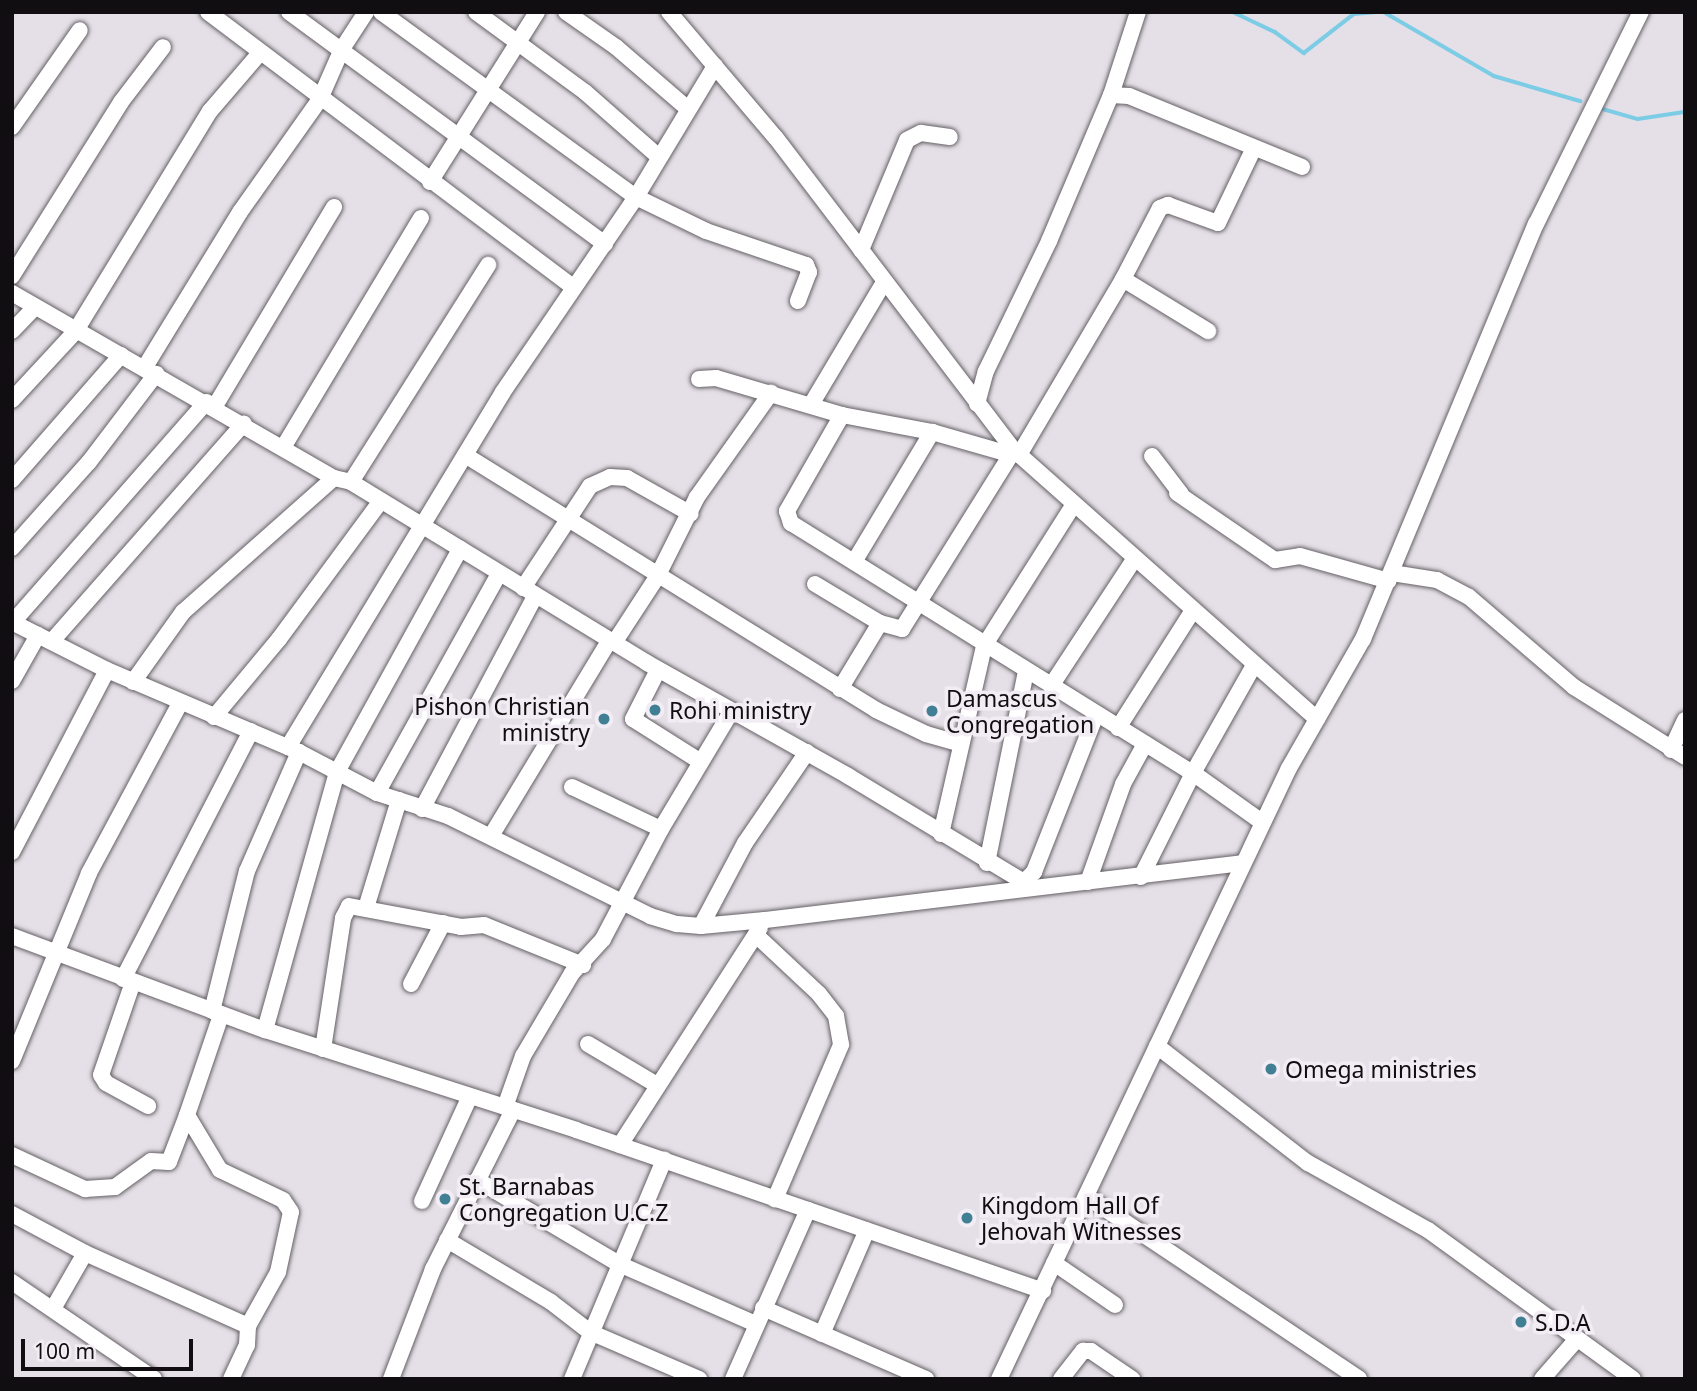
<!DOCTYPE html>
<style>
body{margin:0}
#map{position:relative;width:1697px;height:1391px;overflow:hidden;background:#e5e0e7;font-family:"Noto Sans",sans-serif}
div>[style]{position:absolute}
.stream>*{height:3.5px;margin:-1.75px;padding:0 1.75px;transform-origin:1.75px;border-radius:1.75px;background:#7dcce6}
.roads{filter:drop-shadow(0 0 2px #656066) drop-shadow(0 0 2px #656066)}
.minor>*{height:16px;margin:-8px;padding:0 8px;transform-origin:8px;border-radius:8px;background:#fff}
.dots>*{width:19px;height:19px;translate:-50% -50%;box-sizing:border-box;border:4px solid #f2edf4;border-radius:50%}
span{translate:-50% -50%;white-space:nowrap;text-align:center;line-height:1.15;-webkit-text-stroke:7px #f2edf4;paint-order:stroke}
.poi-label{font-size:23px;color:#100e10}
.left{translate:0 -50%;text-align:left}
.right{translate:-100% -50%;text-align:right}
.frame{position:absolute;inset:0;border:14px solid #100e10;pointer-events:none}
.scale{position:absolute;left:21px;top:1339px;width:172px;height:32px;box-sizing:border-box;border:4px solid #100e10;border-top:0;padding-left:9px;font-size:21px;line-height:24px;white-space:nowrap;color:#100e10;-webkit-text-stroke:5px #f2edf4;paint-order:stroke}
</style>
<div id="map">
<div class="stream">
<i style="left:1233px;top:12px;width:47px;rotate:25.5deg"></i>
<i style="left:1275px;top:32px;width:36px;rotate:36deg"></i>
<i style="left:1304px;top:53px;width:63px;rotate:-38deg"></i>
<i style="left:1354px;top:14px;width:22px;rotate:-5deg"></i>
<i style="left:1384px;top:12px;width:127px;rotate:30.2deg"></i>
<i style="left:1494px;top:76px;width:90px;rotate:16.2deg"></i>
<i style="left:1603px;top:109px;width:36px;rotate:16deg"></i>
<i style="left:1638px;top:119px;width:48px;rotate:-8.5deg"></i>
</div>
<div class="roads">
<div class="minor">
<i style="left:208px;top:12px;width:456px;rotate:37deg"></i>
<i style="left:289px;top:12px;width:392px;rotate:36.3deg"></i>
<i style="left:381px;top:12px;width:315px;rotate:36deg"></i>
<i style="left:636px;top:197px;width:78px;rotate:25.9deg"></i>
<i style="left:706px;top:231px;width:106px;rotate:18.8deg"></i>
<i style="left:806px;top:265px;width:8px;rotate:67deg"></i>
<i style="left:809px;top:272px;width:31px;rotate:111deg"></i>
<i style="left:476px;top:12px;width:135px;rotate:36.3deg"></i>
<i style="left:585px;top:92px;width:98px;rotate:41.3deg"></i>
<i style="left:566px;top:12px;width:61px;rotate:35deg"></i>
<i style="left:616px;top:47px;width:95px;rotate:40.7deg"></i>
<i style="left:669px;top:12px;width:165px;rotate:49.7deg"></i>
<i style="left:776px;top:138px;width:392px;rotate:52.7deg"></i>
<i style="left:1014px;top:450px;width:405px;rotate:41.6deg"></i>
<i style="left:1111px;top:95px;width:87px;rotate:-72deg"></i>
<i style="left:12px;top:127px;width:118px;rotate:-55deg"></i>
<i style="left:430px;top:182px;width:201px;rotate:-57.8deg"></i>
<i style="left:861px;top:250px;width:119px;rotate:-67.3deg"></i>
<i style="left:907px;top:140px;width:16px;rotate:-27deg"></i>
<i style="left:921px;top:133px;width:29px;rotate:8deg"></i>
<i style="left:12px;top:276px;width:205px;rotate:-57.9deg"></i>
<i style="left:121px;top:102px;width:69px;rotate:-52.6deg"></i>
<i style="left:1123px;top:279px;width:100px;rotate:31.5deg"></i>
<i style="left:12px;top:293px;width:371px;rotate:29.9deg"></i>
<i style="left:334px;top:478px;width:17px;rotate:13deg"></i>
<i style="left:351px;top:482px;width:347px;rotate:31.4deg"></i>
<i style="left:647px;top:663px;width:231px;rotate:29.3deg"></i>
<i style="left:848px;top:776px;width:215px;rotate:31.1deg"></i>
<i style="left:12px;top:331px;width:33px;rotate:-46deg"></i>
<i style="left:145px;top:367px;width:182px;rotate:-58.5deg"></i>
<i style="left:240px;top:212px;width:138px;rotate:-54.7deg"></i>
<i style="left:320px;top:99px;width:55px;rotate:-66.3deg"></i>
<i style="left:342px;top:49px;width:44px;rotate:-57deg"></i>
<i style="left:699px;top:379px;width:17px;rotate:-3deg"></i>
<i style="left:716px;top:378px;width:131px;rotate:16.4deg"></i>
<i style="left:842px;top:415px;width:92px;rotate:10.7deg"></i>
<i style="left:932px;top:432px;width:83px;rotate:16deg"></i>
<i style="left:12px;top:400px;width:93px;rotate:-47.2deg"></i>
<i style="left:75px;top:332px;width:259px;rotate:-58.6deg"></i>
<i style="left:210px;top:111px;width:75px;rotate:-49.3deg"></i>
<i style="left:812px;top:403px;width:141px;rotate:-59.2deg"></i>
<i style="left:977px;top:404px;width:34px;rotate:-75deg"></i>
<i style="left:986px;top:371px;width:144px;rotate:-64.1deg"></i>
<i style="left:1049px;top:241px;width:159px;rotate:-67deg"></i>
<i style="left:1111px;top:95px;width:18px;rotate:3deg"></i>
<i style="left:1129px;top:96px;width:187px;rotate:22.3deg"></i>
<i style="left:215px;top:406px;width:232px;rotate:-59.1deg"></i>
<i style="left:842px;top:415px;width:111px;rotate:119.8deg"></i>
<i style="left:787px;top:511px;width:13px;rotate:72deg"></i>
<i style="left:791px;top:523px;width:473px;rotate:31.9deg"></i>
<i style="left:1193px;top:773px;width:85px;rotate:35.4deg"></i>
<i style="left:284px;top:446px;width:266px;rotate:-59deg"></i>
<i style="left:465px;top:455px;width:484px;rotate:31.8deg"></i>
<i style="left:876px;top:710px;width:55px;rotate:25.6deg"></i>
<i style="left:926px;top:734px;width:36px;rotate:16deg"></i>
<i style="left:1019px;top:455px;width:204px;rotate:-59.4deg"></i>
<i style="left:1123px;top:279px;width:80px;rotate:-62.5deg"></i>
<i style="left:1160px;top:208px;width:9px;rotate:-21deg"></i>
<i style="left:1168px;top:205px;width:53px;rotate:19.8deg"></i>
<i style="left:1218px;top:223px;width:83px;rotate:-64.4deg"></i>
<i style="left:1152px;top:456px;width:48px;rotate:52.7deg"></i>
<i style="left:12px;top:480px;width:166px;rotate:-48.9deg"></i>
<i style="left:351px;top:482px;width:257px;rotate:-57.7deg"></i>
<i style="left:1177px;top:493px;width:119px;rotate:34.4deg"></i>
<i style="left:1275px;top:560px;width:25px;rotate:-9deg"></i>
<i style="left:1300px;top:556px;width:92px;rotate:15.7deg"></i>
<i style="left:12px;top:548px;width:115px;rotate:-48.2deg"></i>
<i style="left:89px;top:462px;width:111px;rotate:-52.7deg"></i>
<i style="left:854px;top:562px;width:152px;rotate:-59deg"></i>
<i style="left:1392px;top:573px;width:46px;rotate:8.8deg"></i>
<i style="left:1437px;top:580px;width:36px;rotate:28deg"></i>
<i style="left:1469px;top:597px;width:138px;rotate:40.6deg"></i>
<i style="left:1574px;top:687px;width:131px;rotate:32.2deg"></i>
<i style="left:815px;top:584px;width:76px;rotate:31deg"></i>
<i style="left:880px;top:623px;width:23px;rotate:15deg"></i>
<i style="left:902px;top:629px;width:211px;rotate:-58deg"></i>
<i style="left:523px;top:588px;width:122px;rotate:-56.7deg"></i>
<i style="left:590px;top:486px;width:22px;rotate:-24deg"></i>
<i style="left:610px;top:477px;width:17px;rotate:3deg"></i>
<i style="left:627px;top:478px;width:73px;rotate:29.4deg"></i>
<i style="left:12px;top:622px;width:106px;rotate:26.8deg"></i>
<i style="left:107px;top:670px;width:209px;rotate:23.1deg"></i>
<i style="left:299px;top:752px;width:88px;rotate:27.7deg"></i>
<i style="left:377px;top:793px;width:75px;rotate:17.9deg"></i>
<i style="left:448px;top:816px;width:225px;rotate:26.3deg"></i>
<i style="left:650px;top:916px;width:28px;rotate:17deg"></i>
<i style="left:677px;top:924px;width:24px;rotate:5deg"></i>
<i style="left:701px;top:926px;width:64px;rotate:-5.4deg"></i>
<i style="left:765px;top:920px;width:481px;rotate:-6.8deg"></i>
<i style="left:13px;top:622px;width:293px;rotate:-48.7deg"></i>
<i style="left:52px;top:641px;width:290px;rotate:-48.6deg"></i>
<i style="left:614px;top:643px;width:79px;rotate:-56.9deg"></i>
<i style="left:657px;top:577px;width:89px;rotate:-63.4deg"></i>
<i style="left:697px;top:497px;width:128px;rotate:-54.6deg"></i>
<i style="left:658px;top:670px;width:55px;rotate:117deg"></i>
<i style="left:633px;top:719px;width:80px;rotate:32.3deg"></i>
<i style="left:12px;top:681px;width:53px;rotate:-60.5deg"></i>
<i style="left:133px;top:682px;width:86px;rotate:-54.5deg"></i>
<i style="left:183px;top:612px;width:202px;rotate:-41.6deg"></i>
<i style="left:1051px;top:686px;width:149px;rotate:-56.7deg"></i>
<i style="left:840px;top:689px;width:77px;rotate:-58.8deg"></i>
<i style="left:214px;top:717px;width:102px;rotate:-50.2deg"></i>
<i style="left:279px;top:639px;width:170px;rotate:-53.6deg"></i>
<i style="left:1118px;top:728px;width:138px;rotate:-57.5deg"></i>
<i style="left:288px;top:747px;width:415px;rotate:-58.8deg"></i>
<i style="left:503px;top:392px;width:236px;rotate:-55.7deg"></i>
<i style="left:636px;top:197px;width:153px;rotate:-58.9deg"></i>
<i style="left:1671px;top:750px;width:33px;rotate:-65deg"></i>
<i style="left:572px;top:787px;width:98px;rotate:25.3deg"></i>
<i style="left:377px;top:793px;width:251px;rotate:-60.9deg"></i>
<i style="left:422px;top:809px;width:242px;rotate:-62deg"></i>
<i style="left:941px;top:834px;width:193px;rotate:-77.1deg"></i>
<i style="left:984px;top:646px;width:166px;rotate:-57.6deg"></i>
<i style="left:491px;top:836px;width:228px;rotate:-58.8deg"></i>
<i style="left:12px;top:852px;width:205px;rotate:-62.4deg"></i>
<i style="left:987px;top:863px;width:196px;rotate:-78.5deg"></i>
<i style="left:1141px;top:877px;width:116px;rotate:-63.4deg"></i>
<i style="left:1193px;top:773px;width:124px;rotate:-60.5deg"></i>
<i style="left:1088px;top:882px;width:104px;rotate:-70.3deg"></i>
<i style="left:1123px;top:784px;width:46px;rotate:-61.2deg"></i>
<i style="left:1023px;top:883px;width:16px;rotate:-45deg"></i>
<i style="left:1034px;top:872px;width:169px;rotate:-68.5deg"></i>
<i style="left:366px;top:908px;width:113px;rotate:-73deg"></i>
<i style="left:701px;top:926px;width:94px;rotate:-62.1deg"></i>
<i style="left:745px;top:843px;width:110px;rotate:-55.7deg"></i>
<i style="left:756px;top:935px;width:86px;rotate:43.1deg"></i>
<i style="left:819px;top:994px;width:28px;rotate:52deg"></i>
<i style="left:836px;top:1016px;width:29px;rotate:80deg"></i>
<i style="left:841px;top:1045px;width:168px;rotate:113.2deg"></i>
<i style="left:12px;top:936px;width:270px;rotate:20.4deg"></i>
<i style="left:265px;top:1030px;width:327px;rotate:17.8deg"></i>
<i style="left:576px;top:1130px;width:494px;rotate:19deg"></i>
<i style="left:123px;top:979px;width:279px;rotate:-62.7deg"></i>
<i style="left:133px;top:982px;width:98px;rotate:109deg"></i>
<i style="left:101px;top:1075px;width:9px;rotate:58deg"></i>
<i style="left:106px;top:1083px;width:48px;rotate:28.7deg"></i>
<i style="left:411px;top:984px;width:69px;rotate:-62.3deg"></i>
<i style="left:212px;top:1011px;width:144px;rotate:-76deg"></i>
<i style="left:247px;top:871px;width:130px;rotate:-66.4deg"></i>
<i style="left:265px;top:1030px;width:268px;rotate:-74.4deg"></i>
<i style="left:337px;top:772px;width:255px;rotate:-61.1deg"></i>
<i style="left:588px;top:1044px;width:80px;rotate:30.7deg"></i>
<i style="left:1157px;top:1046px;width:191px;rotate:37.8deg"></i>
<i style="left:1308px;top:1163px;width:137px;rotate:29.2deg"></i>
<i style="left:1428px;top:1230px;width:253px;rotate:36deg"></i>
<i style="left:323px;top:1049px;width:133px;rotate:-81.3deg"></i>
<i style="left:343px;top:918px;width:13px;rotate:-63deg"></i>
<i style="left:349px;top:906px;width:114px;rotate:10.6deg"></i>
<i style="left:461px;top:927px;width:23px;rotate:-5deg"></i>
<i style="left:484px;top:925px;width:107px;rotate:22deg"></i>
<i style="left:12px;top:1061px;width:203px;rotate:-67.7deg"></i>
<i style="left:89px;top:873px;width:193px;rotate:-61.8deg"></i>
<i style="left:505px;top:1107px;width:54px;rotate:-70.6deg"></i>
<i style="left:523px;top:1056px;width:96px;rotate:-59.4deg"></i>
<i style="left:572px;top:973px;width:46px;rotate:-47.6deg"></i>
<i style="left:603px;top:939px;width:124px;rotate:-62.2deg"></i>
<i style="left:661px;top:829px;width:136px;rotate:-59.1deg"></i>
<i style="left:620px;top:1145px;width:258px;rotate:-57.2deg"></i>
<i style="left:12px;top:1155px;width:81px;rotate:25deg"></i>
<i style="left:85px;top:1189px;width:30px;rotate:-4deg"></i>
<i style="left:115px;top:1187px;width:44px;rotate:-35.8deg"></i>
<i style="left:151px;top:1161px;width:18px;rotate:3deg"></i>
<i style="left:169px;top:1162px;width:50px;rotate:-69deg"></i>
<i style="left:477px;top:1180px;width:165px;rotate:30.6deg"></i>
<i style="left:619px;top:1264px;width:150px;rotate:23.7deg"></i>
<i style="left:1086px;top:1196px;width:329px;rotate:33.8deg"></i>
<i style="left:422px;top:1201px;width:115px;rotate:-65.4deg"></i>
<i style="left:12px;top:1214px;width:83px;rotate:28.1deg"></i>
<i style="left:85px;top:1253px;width:179px;rotate:24.1deg"></i>
<i style="left:248px;top:1326px;width:62px;rotate:-60.9deg"></i>
<i style="left:278px;top:1272px;width:61px;rotate:-77.8deg"></i>
<i style="left:291px;top:1212px;width:14px;rotate:-124deg"></i>
<i style="left:283px;top:1200px;width:70px;rotate:-154.5deg"></i>
<i style="left:220px;top:1170px;width:64px;rotate:-121deg"></i>
<i style="left:187px;top:1115px;width:106px;rotate:-71.2deg"></i>
<i style="left:447px;top:1240px;width:121px;rotate:30.8deg"></i>
<i style="left:551px;top:1302px;width:49px;rotate:37.6deg"></i>
<i style="left:590px;top:1332px;width:119px;rotate:23.3deg"></i>
<i style="left:1054px;top:1263px;width:74px;rotate:34.5deg"></i>
<i style="left:12px;top:1282px;width:172px;rotate:34.3deg"></i>
<i style="left:54px;top:1307px;width:62px;rotate:-60.1deg"></i>
<i style="left:763px;top:1308px;width:178px;rotate:23.5deg"></i>
<i style="left:822px;top:1334px;width:113px;rotate:-66.6deg"></i>
<i style="left:231px;top:1379px;width:38px;rotate:-65deg"></i>
<i style="left:247px;top:1345px;width:19px;rotate:-87deg"></i>
<i style="left:391px;top:1379px;width:118px;rotate:-69.1deg"></i>
<i style="left:433px;top:1269px;width:178px;rotate:-63.3deg"></i>
<i style="left:572px;top:1379px;width:238px;rotate:-67.2deg"></i>
<i style="left:733px;top:1379px;width:185px;rotate:-66.1deg"></i>
<i style="left:999px;top:1379px;width:676px;rotate:-64.61deg"></i>
<i style="left:1289px;top:768px;width:149px;rotate:-60.2deg"></i>
<i style="left:1363px;top:639px;width:450px;rotate:-67.4deg"></i>
<i style="left:1536px;top:224px;width:237px;rotate:-63.7deg"></i>
<i style="left:1061px;top:1379px;width:36px;rotate:-52deg"></i>
<i style="left:1083px;top:1351px;width:8px"></i>
<i style="left:1091px;top:1351px;width:50px;rotate:34.3deg"></i>
<i style="left:1542px;top:1379px;width:53px;rotate:-48.8deg"></i>
</div>
</div>
<div class="dots">
<i style="left:655px;top:710px;background:#407f94"></i>
<i style="left:932px;top:711px;background:#407f94"></i>
<i style="left:604px;top:719px;background:#407f94"></i>
<i style="left:1271px;top:1069px;background:#407f94"></i>
<i style="left:445px;top:1199px;background:#407f94"></i>
<i style="left:967px;top:1218px;background:#407f94"></i>
<i style="left:1521px;top:1322px;background:#407f94"></i>
</div>
<div class="poi-label">
<span class="left" style="left:946px;top:711px">Damascus<br>Congregation</span>
<span class="right" style="left:590px;top:719px">Pishon Christian<br>ministry</span>
<span class="left" style="left:669px;top:710px">Rohi ministry</span>
<span class="left" style="left:1285px;top:1069px">Omega ministries</span>
<span class="left" style="left:459px;top:1199px">St. Barnabas<br>Congregation U.C.Z</span>
<span class="left" style="left:981px;top:1218px">Kingdom Hall Of<br>Jehovah Witnesses</span>
<span class="left" style="left:1535px;top:1322px">S.D.A</span>
</div>
<div class="frame"></div>
<div class="scale">100 m</div>
</div>
